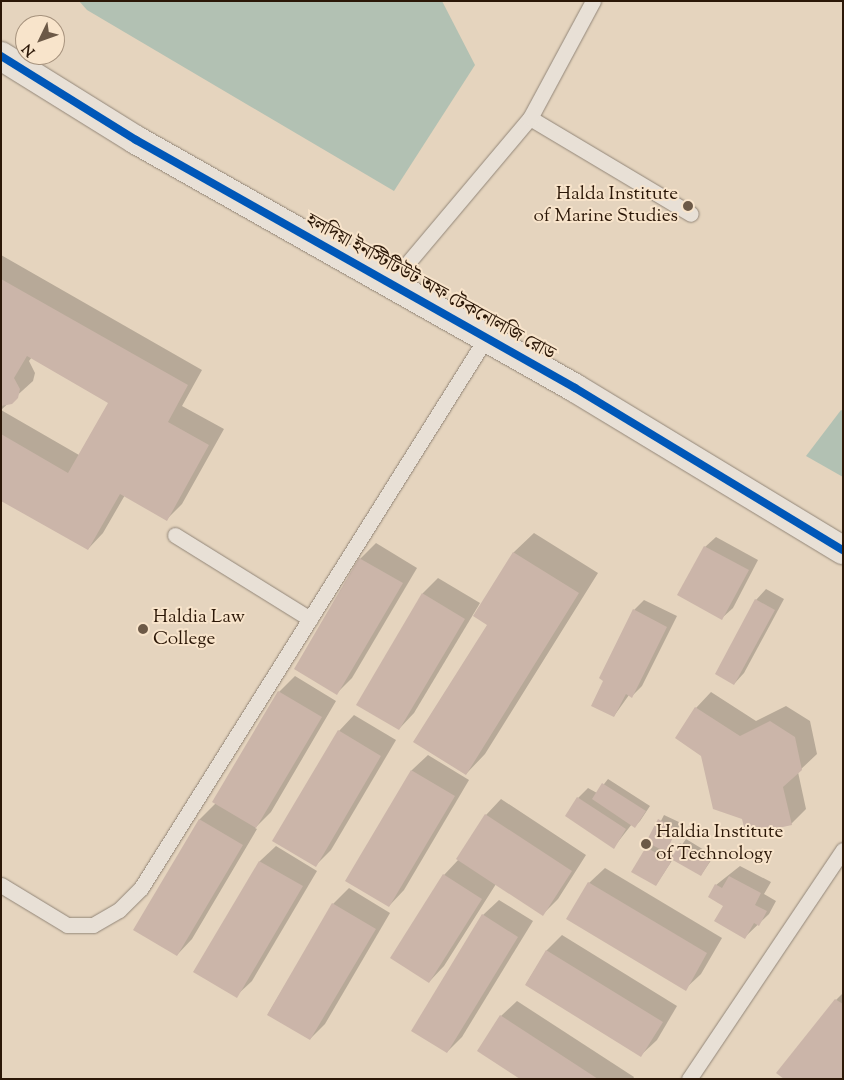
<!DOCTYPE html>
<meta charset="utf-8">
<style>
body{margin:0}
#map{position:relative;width:844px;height:1080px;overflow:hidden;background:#e5d4be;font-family:"Sorts Mill Goudy","Noto Serif Bengali",serif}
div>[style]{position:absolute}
.water>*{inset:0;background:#b2c1b3}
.shadow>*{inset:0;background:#0003}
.building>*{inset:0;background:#cbb5a9}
.roads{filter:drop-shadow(0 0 1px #928678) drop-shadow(0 0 1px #928678)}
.lane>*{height:15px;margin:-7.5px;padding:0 7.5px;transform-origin:7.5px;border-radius:7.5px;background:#e8e0d6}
.secondary>*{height:28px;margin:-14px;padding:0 14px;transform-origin:14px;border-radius:14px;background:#e8e0d6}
.cycleway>*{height:8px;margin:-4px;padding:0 4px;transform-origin:4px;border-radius:4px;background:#0057b8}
.dots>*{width:14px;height:14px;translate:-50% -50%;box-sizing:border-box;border:2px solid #f8e4cb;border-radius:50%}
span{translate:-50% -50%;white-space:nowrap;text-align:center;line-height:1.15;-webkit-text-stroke:4px #f8e4cb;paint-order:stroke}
.poi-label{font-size:19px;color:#2b1707}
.right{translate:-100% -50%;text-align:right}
.left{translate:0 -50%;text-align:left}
.street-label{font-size:19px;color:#2b1707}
.frame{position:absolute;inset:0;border:2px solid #2b1707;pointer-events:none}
.north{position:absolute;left:15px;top:15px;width:50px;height:50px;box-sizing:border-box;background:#f8e4cb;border:1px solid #a6927d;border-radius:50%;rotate:228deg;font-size:14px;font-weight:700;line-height:20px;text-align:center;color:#2b1707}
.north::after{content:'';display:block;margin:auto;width:18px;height:22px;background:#6c5947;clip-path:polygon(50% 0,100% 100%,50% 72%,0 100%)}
</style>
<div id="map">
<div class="water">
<i style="clip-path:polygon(79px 1px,442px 1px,475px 65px,394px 191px,87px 10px)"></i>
<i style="clip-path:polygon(841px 410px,843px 411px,843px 477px,806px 456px)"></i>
</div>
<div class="shadow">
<i style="clip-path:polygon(evenodd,1px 255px,202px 370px,182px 406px,224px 429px,182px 504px,167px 519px,125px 495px,103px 533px,88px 549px,1px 500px,1px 255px,32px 357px,110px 403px,79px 455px,1px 410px,33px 381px,35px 373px,29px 361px,32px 357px)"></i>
<i style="clip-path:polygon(534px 533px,598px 573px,485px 754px,466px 774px,488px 624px,475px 615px,514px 552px)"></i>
<i style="clip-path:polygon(716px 537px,758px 560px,733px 608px,722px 618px,705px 547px)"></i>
<i style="clip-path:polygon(376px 543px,417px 568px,352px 678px,337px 693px,295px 669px,360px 559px)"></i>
<i style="clip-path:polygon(438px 578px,480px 603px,414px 713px,399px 729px,423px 593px)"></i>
<i style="clip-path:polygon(766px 589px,784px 599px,744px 673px,734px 684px,756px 600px)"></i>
<i style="clip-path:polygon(644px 600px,677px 616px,642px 686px,632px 696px,629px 695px,614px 716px,604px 680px,634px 610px)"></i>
<i style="clip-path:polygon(295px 676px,336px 701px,271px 812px,255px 828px,257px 829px,192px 939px,177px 955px,135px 930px,200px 819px,216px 803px,214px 802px,279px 692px)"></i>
<i style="clip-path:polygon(711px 692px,756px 721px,786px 706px,810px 721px,817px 754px,798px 772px,806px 809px,791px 824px,743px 818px,696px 708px)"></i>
<i style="clip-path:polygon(354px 715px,396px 740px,331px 850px,315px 866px,339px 731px)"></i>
<i style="clip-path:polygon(428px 755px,469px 780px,404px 890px,389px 906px,347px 881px,412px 770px)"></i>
<i style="clip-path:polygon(608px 779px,650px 806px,640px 821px,635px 826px,632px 824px,614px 847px,578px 798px,588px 788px,597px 793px)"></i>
<i style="clip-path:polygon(501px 799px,586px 855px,558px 899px,543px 914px,496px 884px,444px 966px,429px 982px,444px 875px,459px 859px,486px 815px)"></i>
<i style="clip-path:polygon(664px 815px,681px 823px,665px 850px,674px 856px,686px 839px,714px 856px,701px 875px,673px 859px,656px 885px,647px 848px)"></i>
<i style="clip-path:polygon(276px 846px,317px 871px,252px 981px,236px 996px,195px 972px,260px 861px)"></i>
<i style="clip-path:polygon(740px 866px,771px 882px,764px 894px,776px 901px,769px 914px,745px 937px,716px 885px)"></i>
<i style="clip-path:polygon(605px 868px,722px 938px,701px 974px,685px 989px,589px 883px)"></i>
<i style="clip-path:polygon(349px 888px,390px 913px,325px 1024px,310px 1039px,268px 1014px,333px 904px)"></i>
<i style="clip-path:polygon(499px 900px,533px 921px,462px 1037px,447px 1052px,483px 915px)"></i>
<i style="clip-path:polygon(562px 935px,677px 1006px,657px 1040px,641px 1055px,526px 984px,547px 950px)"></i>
<i style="clip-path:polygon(843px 993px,843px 1079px,836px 1000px)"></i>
<i style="clip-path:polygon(517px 1001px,634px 1077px,633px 1079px,522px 1079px,501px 1016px)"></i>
</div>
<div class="building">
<i style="clip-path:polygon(1px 279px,188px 385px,168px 422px,209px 445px,167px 521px,120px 494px,88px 550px,1px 501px,1px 434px,68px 473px,108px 403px,27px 356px,14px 378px,20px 389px,18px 398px,12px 404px,1px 406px)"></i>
<i style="clip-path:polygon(704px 546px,749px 570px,722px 620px,677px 595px)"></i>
<i style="clip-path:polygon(513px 552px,579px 593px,466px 775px,413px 742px,487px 625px,473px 616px)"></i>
<i style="clip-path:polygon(359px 558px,403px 583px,337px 695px,294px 669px)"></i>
<i style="clip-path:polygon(422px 593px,465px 619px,399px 730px,356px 705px)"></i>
<i style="clip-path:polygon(755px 599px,775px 610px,734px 685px,715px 674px)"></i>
<i style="clip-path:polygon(633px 609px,667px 627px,632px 698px,626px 694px,614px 717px,591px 706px,603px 681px,599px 678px)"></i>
<i style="clip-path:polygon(278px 691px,322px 717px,256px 828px,212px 802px)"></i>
<i style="clip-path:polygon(695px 707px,740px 736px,770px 721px,795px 737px,802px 770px,783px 787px,792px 825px,746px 835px,742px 819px,713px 809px,701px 756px,675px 738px)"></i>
<i style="clip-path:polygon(338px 730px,381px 756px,316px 867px,272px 841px)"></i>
<i style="clip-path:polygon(411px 770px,455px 796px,389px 907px,345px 881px)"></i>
<i style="clip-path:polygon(602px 783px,646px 811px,635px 828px,592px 799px)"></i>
<i style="clip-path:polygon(577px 797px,626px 829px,614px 849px,565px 816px)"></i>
<i style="clip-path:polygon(485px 814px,572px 871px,543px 916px,456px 859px)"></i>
<i style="clip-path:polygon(199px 819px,243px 845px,177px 956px,133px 930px)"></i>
<i style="clip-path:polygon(658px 819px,677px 829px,666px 852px,646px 842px)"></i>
<i style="clip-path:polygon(680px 843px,710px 861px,701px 876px,671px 859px)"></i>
<i style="clip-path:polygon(646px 847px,671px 862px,656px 886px,631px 872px)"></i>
<i style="clip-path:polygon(259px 861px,303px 886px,237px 998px,193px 972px)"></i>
<i style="clip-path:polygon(443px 874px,482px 899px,429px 983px,390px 958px)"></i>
<i style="clip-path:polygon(729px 876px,761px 893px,755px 905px,767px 911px,759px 926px,754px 923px,745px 939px,714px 921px,723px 906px,708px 897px,715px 884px,722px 888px)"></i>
<i style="clip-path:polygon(588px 882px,707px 953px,686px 991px,566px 919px)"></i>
<i style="clip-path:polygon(332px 903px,376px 929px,310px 1040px,267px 1015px)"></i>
<i style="clip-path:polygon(482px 914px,518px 937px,447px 1053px,411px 1031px)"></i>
<i style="clip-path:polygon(546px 950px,663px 1022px,641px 1057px,525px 985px)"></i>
<i style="clip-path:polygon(835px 999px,843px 1004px,843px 1079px,784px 1079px,776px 1073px)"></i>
<i style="clip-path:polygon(500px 1015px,598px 1079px,520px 1079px,477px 1051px)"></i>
</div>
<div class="roads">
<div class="lane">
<i style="left:530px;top:118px;width:187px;rotate:30.8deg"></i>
<i style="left:390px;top:284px;width:217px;rotate:-49.9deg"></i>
<i style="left:530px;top:118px;width:133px;rotate:-61.7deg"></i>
<i style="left:175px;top:535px;width:159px;rotate:31.9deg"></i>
<i style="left:1px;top:885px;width:77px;rotate:31.2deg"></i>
<i style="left:67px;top:925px;width:26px"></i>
<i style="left:93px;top:925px;width:30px;rotate:-30deg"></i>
<i style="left:119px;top:910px;width:31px;rotate:-45deg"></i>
<i style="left:141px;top:888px;width:649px;rotate:-57.9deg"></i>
<i style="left:689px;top:1079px;width:276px;rotate:-56.1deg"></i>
</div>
<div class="secondary">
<i style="left:1px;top:56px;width:159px;rotate:31.9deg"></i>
<i style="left:136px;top:140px;width:504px;rotate:29.46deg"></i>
<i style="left:575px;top:388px;width:313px;rotate:31.2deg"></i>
</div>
</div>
<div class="cycleway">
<i style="left:1px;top:56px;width:159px;rotate:31.9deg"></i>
<i style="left:136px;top:140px;width:504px;rotate:29.46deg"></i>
<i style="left:575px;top:388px;width:313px;rotate:31.2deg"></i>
</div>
<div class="dots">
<i style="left:688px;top:206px;background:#6c5947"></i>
<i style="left:143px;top:629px;background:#6c5947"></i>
<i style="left:646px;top:844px;background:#6c5947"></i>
</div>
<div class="poi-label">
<span class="right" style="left:678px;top:206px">Halda Institute<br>of Marine Studies</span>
<span class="left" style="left:153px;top:629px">Haldia Law<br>College</span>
<span class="left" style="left:656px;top:844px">Haldia Institute<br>of Technology</span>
</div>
<div class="street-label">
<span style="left:430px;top:288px;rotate:29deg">হলদিয়া ইনস্টিটিউট অফ টেকনোলজি রোড</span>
</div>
<div class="frame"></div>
<div class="north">N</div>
</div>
